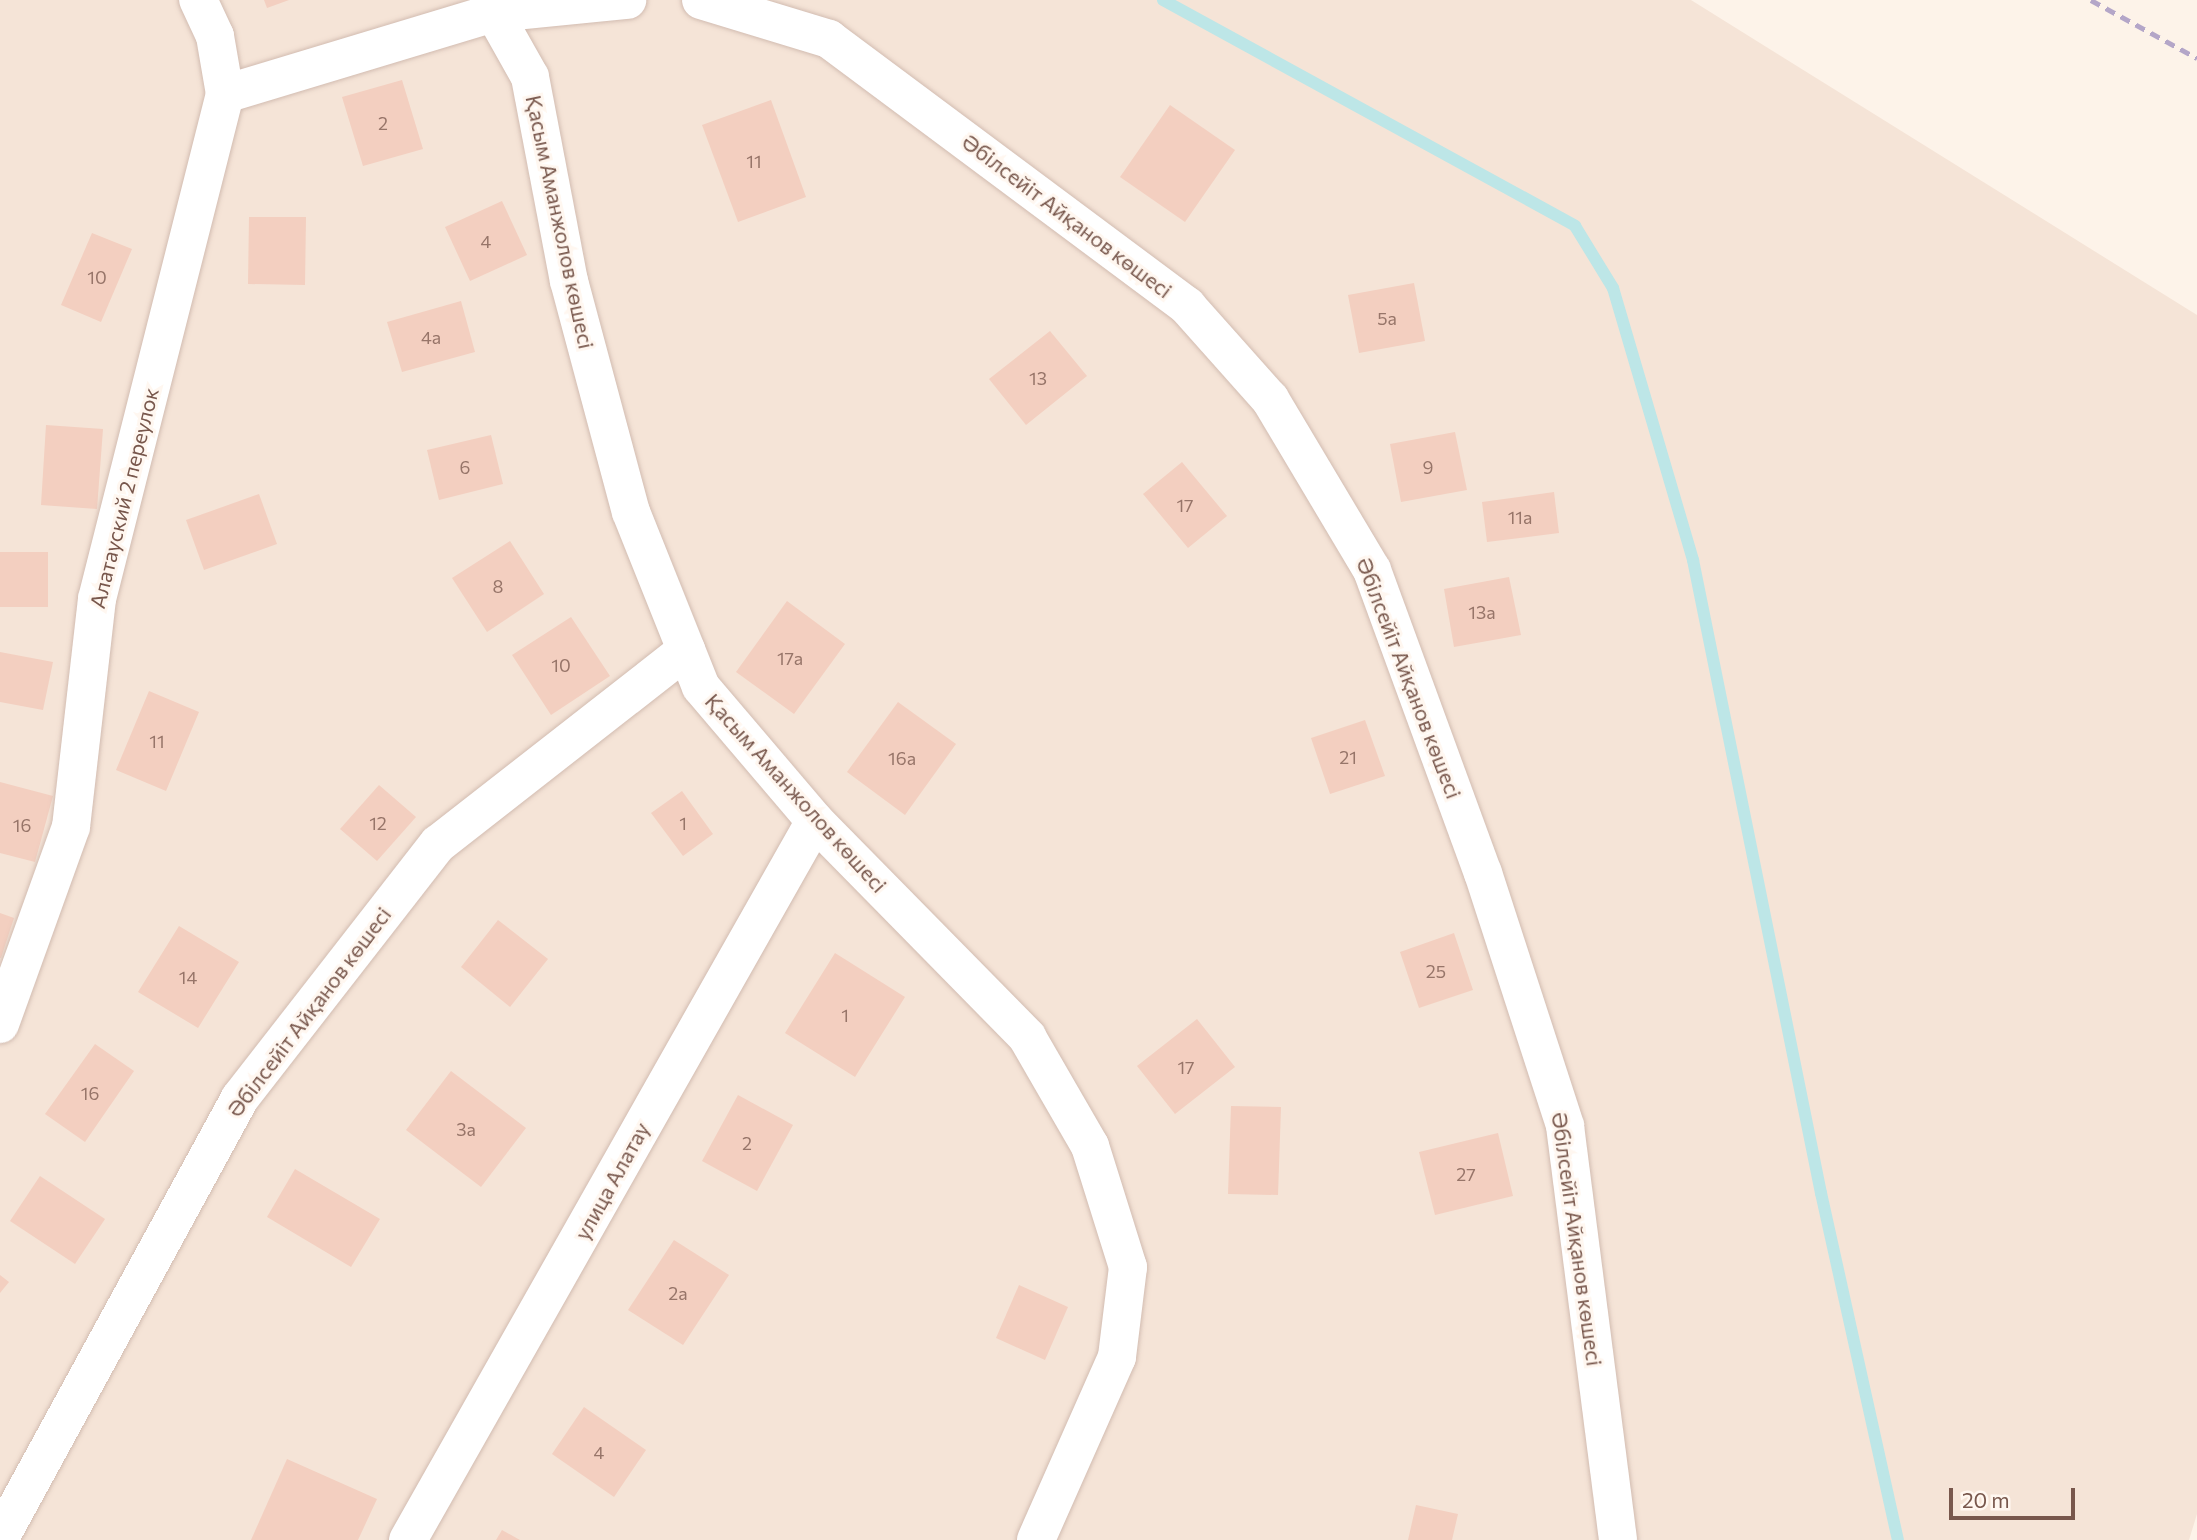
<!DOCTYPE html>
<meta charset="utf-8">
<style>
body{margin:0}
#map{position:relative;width:2197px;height:1540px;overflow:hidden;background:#fdf3e9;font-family:Commissioner,sans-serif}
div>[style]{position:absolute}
.residential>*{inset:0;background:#f5e4d7}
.stream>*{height:12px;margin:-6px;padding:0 6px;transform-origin:6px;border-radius:6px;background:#bde6e7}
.building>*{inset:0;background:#f3cfc0}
.roads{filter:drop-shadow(0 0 2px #d2bcb1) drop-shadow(0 0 2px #d2bcb1)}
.minor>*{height:38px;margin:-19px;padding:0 19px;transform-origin:19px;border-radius:19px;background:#fff}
.rail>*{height:5px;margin-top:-2.5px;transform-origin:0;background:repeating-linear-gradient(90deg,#b4a6c8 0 10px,transparent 0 17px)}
span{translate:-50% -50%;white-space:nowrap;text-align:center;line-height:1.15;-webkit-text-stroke:6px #fff7f0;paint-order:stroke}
.number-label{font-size:18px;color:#977569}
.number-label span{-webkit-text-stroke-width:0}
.street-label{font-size:21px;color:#78574c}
.scale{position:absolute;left:1949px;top:1488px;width:126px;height:32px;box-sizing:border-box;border:4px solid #78574c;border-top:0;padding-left:9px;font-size:21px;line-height:24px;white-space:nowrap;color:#78574c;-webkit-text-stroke:5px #fff7f0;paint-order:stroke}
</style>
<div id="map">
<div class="residential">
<i style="clip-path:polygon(0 0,1691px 0,2197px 315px,2197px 1514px,2189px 1540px,0 1540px)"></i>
</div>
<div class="stream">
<i style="left:1163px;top:0;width:470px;rotate:28.7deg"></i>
<i style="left:1575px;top:226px;width:73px;rotate:58.5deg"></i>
<i style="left:1613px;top:288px;width:284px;rotate:73.6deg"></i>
<i style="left:1693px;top:560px;width:646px;rotate:78.57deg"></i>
<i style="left:1821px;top:1193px;width:355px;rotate:77.5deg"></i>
</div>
<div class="building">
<i style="clip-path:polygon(264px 0,289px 0,267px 8px)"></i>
<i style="clip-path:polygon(402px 80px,423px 149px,363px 166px,342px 97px)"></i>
<i style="clip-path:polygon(771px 100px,806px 197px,738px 222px,702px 125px)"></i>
<i style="clip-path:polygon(1170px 105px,1235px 150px,1185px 222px,1120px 177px)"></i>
<i style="clip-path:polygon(502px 201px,527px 255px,470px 281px,445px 227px)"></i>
<i style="clip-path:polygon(249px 217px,306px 217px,305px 285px,248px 284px)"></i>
<i style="clip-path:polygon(92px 233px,132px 249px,101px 322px,61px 305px)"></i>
<i style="clip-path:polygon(1414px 283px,1425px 341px,1359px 353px,1348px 295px)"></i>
<i style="clip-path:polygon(461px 301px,475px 352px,402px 372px,387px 322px)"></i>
<i style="clip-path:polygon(1050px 331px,1087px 376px,1026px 425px,989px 379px)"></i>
<i style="clip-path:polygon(46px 425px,103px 429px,97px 509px,41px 505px)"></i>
<i style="clip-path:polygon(1455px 432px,1467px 490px,1401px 502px,1390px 444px)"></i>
<i style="clip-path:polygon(491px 435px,503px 484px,439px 500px,427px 450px)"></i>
<i style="clip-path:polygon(1182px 462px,1227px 516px,1188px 548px,1143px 494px)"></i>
<i style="clip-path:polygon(1554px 492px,1559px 533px,1487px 542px,1482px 502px)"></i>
<i style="clip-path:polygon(259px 494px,277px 544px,204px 570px,186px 520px)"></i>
<i style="clip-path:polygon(510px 541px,544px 594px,487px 632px,452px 578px)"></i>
<i style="clip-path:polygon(0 552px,48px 552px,48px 607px,0 607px)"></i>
<i style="clip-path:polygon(1509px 577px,1521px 635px,1454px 647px,1444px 589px)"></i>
<i style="clip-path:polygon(787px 601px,845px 644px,794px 714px,736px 672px)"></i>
<i style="clip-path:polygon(571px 617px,610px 676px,551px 715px,512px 655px)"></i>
<i style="clip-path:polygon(0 652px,53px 662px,43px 710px,0 702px)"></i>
<i style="clip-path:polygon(149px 691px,199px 712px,166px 791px,116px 770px)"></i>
<i style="clip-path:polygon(898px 702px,956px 744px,905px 815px,847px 772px)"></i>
<i style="clip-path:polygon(1365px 720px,1385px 776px,1330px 794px,1311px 738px)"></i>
<i style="clip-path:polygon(0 782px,53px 796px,35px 862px,0 853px)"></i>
<i style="clip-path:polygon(379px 785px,416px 817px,377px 861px,340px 829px)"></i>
<i style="clip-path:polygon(682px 791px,713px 834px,683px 856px,651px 813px)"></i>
<i style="clip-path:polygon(0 913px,14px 918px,1px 958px,0 958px)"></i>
<i style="clip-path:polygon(498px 920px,548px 959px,510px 1007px,461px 967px)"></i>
<i style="clip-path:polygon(179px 926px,239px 962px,198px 1028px,138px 992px)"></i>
<i style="clip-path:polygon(1454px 933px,1473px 990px,1419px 1008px,1400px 952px)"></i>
<i style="clip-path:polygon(835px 953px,905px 997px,855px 1077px,785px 1033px)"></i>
<i style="clip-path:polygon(1197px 1019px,1235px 1067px,1175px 1114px,1137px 1066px)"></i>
<i style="clip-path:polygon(95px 1044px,134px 1071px,85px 1142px,45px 1114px)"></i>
<i style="clip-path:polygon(451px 1071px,526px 1128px,481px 1187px,406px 1130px)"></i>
<i style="clip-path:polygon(738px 1095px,793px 1125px,757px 1191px,702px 1161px)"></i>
<i style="clip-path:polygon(1231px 1106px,1281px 1107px,1278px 1195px,1228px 1194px)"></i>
<i style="clip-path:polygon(1498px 1133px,1513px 1196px,1435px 1215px,1419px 1152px)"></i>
<i style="clip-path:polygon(295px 1169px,380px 1219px,351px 1267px,267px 1217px)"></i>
<i style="clip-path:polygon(40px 1176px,105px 1219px,75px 1264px,10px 1221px)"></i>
<i style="clip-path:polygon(674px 1240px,729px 1275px,683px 1345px,628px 1310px)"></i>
<i style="clip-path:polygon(0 1275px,9px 1282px,0 1293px)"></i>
<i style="clip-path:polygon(1019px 1285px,1068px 1307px,1045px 1360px,996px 1338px)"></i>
<i style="clip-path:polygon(584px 1407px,646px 1450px,614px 1497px,552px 1454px)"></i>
<i style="clip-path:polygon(287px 1459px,377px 1499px,358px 1540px,251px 1540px)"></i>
<i style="clip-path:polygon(1416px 1505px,1458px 1514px,1452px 1540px,1408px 1540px)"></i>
<i style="clip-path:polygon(502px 1530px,520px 1540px,496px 1540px)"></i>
</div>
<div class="roads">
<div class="minor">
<i style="left:701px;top:0;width:134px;rotate:16.9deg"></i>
<i style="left:829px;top:39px;width:447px;rotate:36.7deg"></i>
<i style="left:1187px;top:306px;width:125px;rotate:48.3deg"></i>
<i style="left:1270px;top:399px;width:199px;rotate:59.2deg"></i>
<i style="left:1372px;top:570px;width:323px;rotate:69.9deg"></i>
<i style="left:1483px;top:873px;width:266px;rotate:72deg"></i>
<i style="left:1565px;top:1126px;width:417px;rotate:82.7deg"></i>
<i style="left:494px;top:13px;width:134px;rotate:-5.6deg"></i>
<i style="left:225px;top:94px;width:281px;rotate:-16.8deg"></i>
<i style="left:494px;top:13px;width:73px;rotate:60.6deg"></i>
<i style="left:530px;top:77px;width:208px;rotate:79.2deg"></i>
<i style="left:569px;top:281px;width:239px;rotate:75deg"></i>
<i style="left:631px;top:512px;width:188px;rotate:68.2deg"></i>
<i style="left:701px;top:687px;width:176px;rotate:49.6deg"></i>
<i style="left:815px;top:821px;width:303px;rotate:45.5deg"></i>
<i style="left:1027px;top:1037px;width:126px;rotate:60deg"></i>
<i style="left:1090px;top:1146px;width:127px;rotate:72.6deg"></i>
<i style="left:1128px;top:1267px;width:91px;rotate:97deg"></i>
<i style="left:1117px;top:1357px;width:200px;rotate:113.9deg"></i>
<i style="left:0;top:1024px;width:209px;rotate:-70.2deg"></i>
<i style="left:71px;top:827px;width:229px;rotate:-83.5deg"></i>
<i style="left:97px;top:599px;width:521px;rotate:-75.78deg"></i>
<i style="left:225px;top:94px;width:59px;rotate:-99.8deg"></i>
<i style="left:215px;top:36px;width:40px;rotate:-115deg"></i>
<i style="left:0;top:1538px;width:501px;rotate:-61.39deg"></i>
<i style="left:240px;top:1098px;width:322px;rotate:-52.1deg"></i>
<i style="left:438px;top:844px;width:315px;rotate:-38deg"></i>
<i style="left:408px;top:1540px;width:826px;rotate:-60.49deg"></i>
</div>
</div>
<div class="rail">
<i style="left:2091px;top:0;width:121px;rotate:28.7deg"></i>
</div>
<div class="number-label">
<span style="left:383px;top:123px">2</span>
<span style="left:754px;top:161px">11</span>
<span style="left:486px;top:241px">4</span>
<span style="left:97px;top:277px">10</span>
<span style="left:1387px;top:318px">5а</span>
<span style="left:431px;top:337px">4а</span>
<span style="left:1038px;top:378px">13</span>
<span style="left:465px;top:467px">6</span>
<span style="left:1428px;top:467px">9</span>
<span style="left:1185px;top:505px">17</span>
<span style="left:1520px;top:517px">11а</span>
<span style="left:498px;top:586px">8</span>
<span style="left:1482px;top:612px">13а</span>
<span style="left:790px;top:658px">17а</span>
<span style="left:561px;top:665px">10</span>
<span style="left:157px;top:741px">11</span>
<span style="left:1348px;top:757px">21</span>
<span style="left:902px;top:758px">16а</span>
<span style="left:378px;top:823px">12</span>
<span style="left:683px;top:823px">1</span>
<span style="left:22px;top:825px">16</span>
<span style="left:1436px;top:971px">25</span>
<span style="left:188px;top:977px">14</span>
<span style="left:845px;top:1015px">1</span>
<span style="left:1186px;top:1067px">17</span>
<span style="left:90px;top:1093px">16</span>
<span style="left:466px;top:1129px">3а</span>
<span style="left:747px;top:1143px">2</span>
<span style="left:1466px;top:1174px">27</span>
<span style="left:678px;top:1293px">2а</span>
<span style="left:599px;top:1452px">4</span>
</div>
<div class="street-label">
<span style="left:1067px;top:216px;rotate:37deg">Әбілсейіт Айқанов көшесі</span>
<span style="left:560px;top:222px;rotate:78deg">Қасым Аманжолов көшесі</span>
<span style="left:124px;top:498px;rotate:-76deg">Алатауский 2 переулок</span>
<span style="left:1409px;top:678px;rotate:69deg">Әбілсейіт Айқанов көшесі</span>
<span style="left:796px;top:793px;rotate:48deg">Қасым Аманжолов көшесі</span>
<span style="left:309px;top:1012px;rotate:-53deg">Әбілсейіт Айқанов көшесі</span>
<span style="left:612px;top:1181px;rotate:-61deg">улица Алатау</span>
<span style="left:1577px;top:1239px;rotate:82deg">Әбілсейіт Айқанов көшесі</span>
</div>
<div class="scale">20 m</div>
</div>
